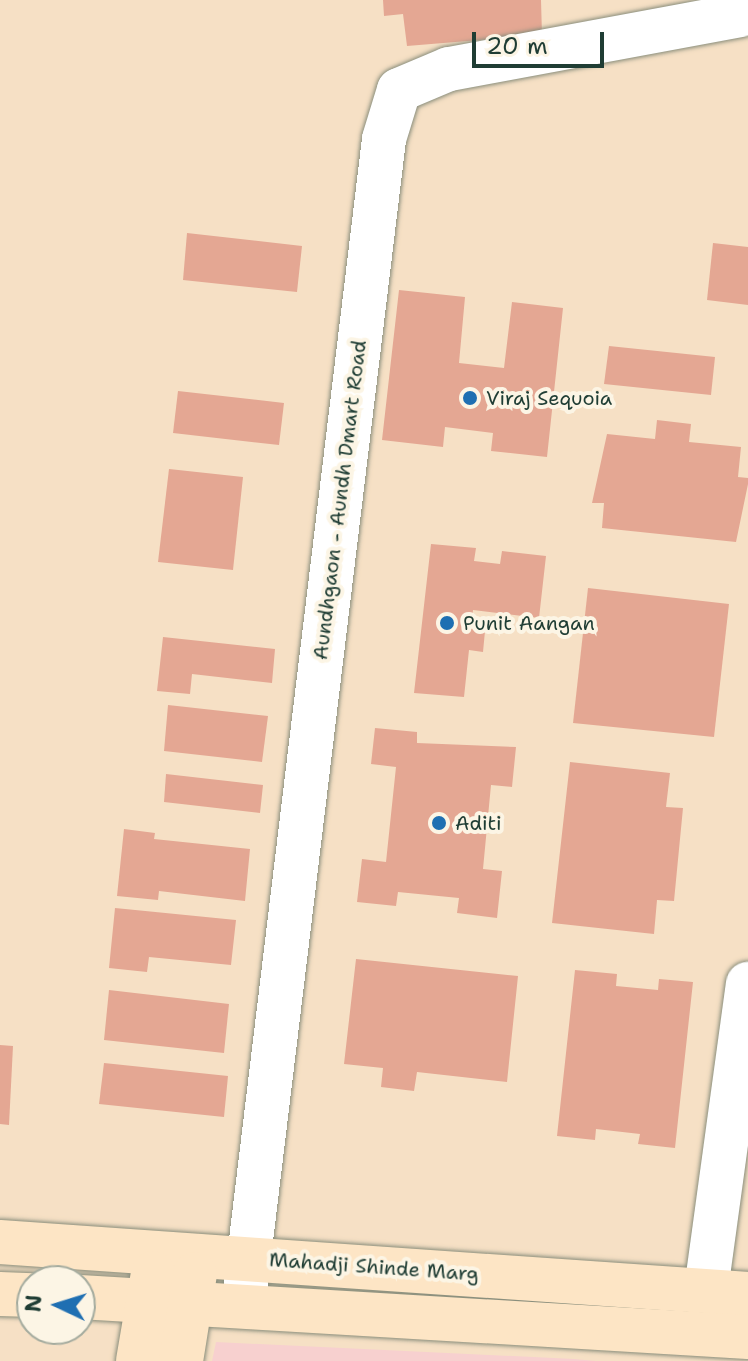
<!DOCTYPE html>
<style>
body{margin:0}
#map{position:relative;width:748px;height:1361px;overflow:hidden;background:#f6e0c5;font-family:"Shantell Sans",sans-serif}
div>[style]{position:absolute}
.built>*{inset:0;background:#f7d0cf}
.building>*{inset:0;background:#e4a793}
.roads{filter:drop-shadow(0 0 2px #8a8e7c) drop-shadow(0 0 2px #8a8e7c)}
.minor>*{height:44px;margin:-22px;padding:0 22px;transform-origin:22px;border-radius:22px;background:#fff}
.secondary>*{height:44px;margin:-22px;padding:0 22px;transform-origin:22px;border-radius:22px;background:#fde5c5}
.dots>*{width:22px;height:22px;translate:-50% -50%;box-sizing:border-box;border:4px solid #fcf5e5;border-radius:50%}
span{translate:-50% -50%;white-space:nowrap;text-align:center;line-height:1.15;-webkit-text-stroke:8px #fcf5e5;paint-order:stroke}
.poi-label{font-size:20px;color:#1f3d34}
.left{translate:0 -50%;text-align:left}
.street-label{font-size:20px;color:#1f3d34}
.north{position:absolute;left:16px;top:1265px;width:80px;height:80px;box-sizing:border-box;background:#fcf5e5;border:2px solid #a4ab9e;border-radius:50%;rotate:274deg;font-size:22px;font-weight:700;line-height:32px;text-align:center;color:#1f3d34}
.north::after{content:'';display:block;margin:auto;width:28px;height:36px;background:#1f6fb2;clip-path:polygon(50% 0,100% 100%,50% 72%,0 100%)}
.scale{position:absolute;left:472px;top:32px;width:132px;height:36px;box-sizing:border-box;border:4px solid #1f3d34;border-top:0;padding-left:10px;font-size:24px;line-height:28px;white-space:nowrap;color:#1f3d34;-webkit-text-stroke:6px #fcf5e5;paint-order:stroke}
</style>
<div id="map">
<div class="built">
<i style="clip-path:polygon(216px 1342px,574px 1359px,596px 1361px,212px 1361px)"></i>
</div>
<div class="building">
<i style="clip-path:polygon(383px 0,541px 0,542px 35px,407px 46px,403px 14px,384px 16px)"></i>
<i style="clip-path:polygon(187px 233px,302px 246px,297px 292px,183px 280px)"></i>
<i style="clip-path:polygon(713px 243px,748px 247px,748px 305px,707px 300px)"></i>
<i style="clip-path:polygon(399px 290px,465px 297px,459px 363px,504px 368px,512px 302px,563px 308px,547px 457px,491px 451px,493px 433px,445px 427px,443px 447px,382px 440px)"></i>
<i style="clip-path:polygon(609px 346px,715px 357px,711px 395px,604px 384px)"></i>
<i style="clip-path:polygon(178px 391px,284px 403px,279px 445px,173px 433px)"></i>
<i style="clip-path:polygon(657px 420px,691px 424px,689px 442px,741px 447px,738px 477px,748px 478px,748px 484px,736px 542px,602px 528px,604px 503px,592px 503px,607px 434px,655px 439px)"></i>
<i style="clip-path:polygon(169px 469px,243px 477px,233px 570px,158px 562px)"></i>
<i style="clip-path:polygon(431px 544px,476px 548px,474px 561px,500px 564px,502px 551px,546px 556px,539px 618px,473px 610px,471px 629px,485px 631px,483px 652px,469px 650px,464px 697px,414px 693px)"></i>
<i style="clip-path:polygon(588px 588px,729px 604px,714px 737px,573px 723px)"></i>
<i style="clip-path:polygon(163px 637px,275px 649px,272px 683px,192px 674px,190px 694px,157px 691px)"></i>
<i style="clip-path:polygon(168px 705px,268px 716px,262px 762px,164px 751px)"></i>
<i style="clip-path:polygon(375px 728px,417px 732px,417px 743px,516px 747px,512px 787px,491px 785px,483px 869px,502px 871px,497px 918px,457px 913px,459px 898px,398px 892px,396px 906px,357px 902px,362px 859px,386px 862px,396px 767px,371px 764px)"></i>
<i style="clip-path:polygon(570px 762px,670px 773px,666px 807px,683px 808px,674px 901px,657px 900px,654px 934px,552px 923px)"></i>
<i style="clip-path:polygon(166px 774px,263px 785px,260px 813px,164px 802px)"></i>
<i style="clip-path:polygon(124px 829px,155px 833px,154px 839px,250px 849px,245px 901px,159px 891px,158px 900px,117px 896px)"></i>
<i style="clip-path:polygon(115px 908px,236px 920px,231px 965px,149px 957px,147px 972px,109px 968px)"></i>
<i style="clip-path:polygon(356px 959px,518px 976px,507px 1082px,417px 1072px,414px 1091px,381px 1087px,383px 1068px,344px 1064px)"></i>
<i style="clip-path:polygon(575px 970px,617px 974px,616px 986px,658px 990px,659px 979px,693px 982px,675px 1148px,638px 1144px,640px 1134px,596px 1129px,595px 1140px,557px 1136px)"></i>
<i style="clip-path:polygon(109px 990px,229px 1004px,224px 1053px,104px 1040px)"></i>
<i style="clip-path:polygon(0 1045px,13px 1046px,9px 1125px,0 1124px)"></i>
<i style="clip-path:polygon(104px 1063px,228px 1076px,224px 1117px,99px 1104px)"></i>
</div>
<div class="roads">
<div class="minor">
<i style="left:706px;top:1290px;width:309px;rotate:-82.2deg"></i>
<i style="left:244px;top:1298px;width:1167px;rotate:-83.11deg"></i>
<i style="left:384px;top:139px;width:51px;rotate:-73deg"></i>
<i style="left:399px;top:90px;width:54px;rotate:-22.8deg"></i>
<i style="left:449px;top:69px;width:296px;rotate:-10.5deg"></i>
</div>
<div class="secondary">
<i style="left:0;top:1242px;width:750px;rotate:3.98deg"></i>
<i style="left:0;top:1294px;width:32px;rotate:2deg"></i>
<i style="left:80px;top:1297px;width:669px;rotate:3.43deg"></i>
<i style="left:138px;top:1361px;width:89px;rotate:-80.3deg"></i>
<i style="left:181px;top:1361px;width:88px;rotate:-80.9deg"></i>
</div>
</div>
<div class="dots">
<i style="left:470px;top:398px;background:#1f6fb2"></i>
<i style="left:447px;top:623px;background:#1f6fb2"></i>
<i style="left:439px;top:823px;background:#1f6fb2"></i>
</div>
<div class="poi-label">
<span class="left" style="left:486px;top:398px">Viraj Sequoia</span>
<span class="left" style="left:463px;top:623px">Punit Aangan</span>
<span class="left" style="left:455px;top:823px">Aditi</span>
</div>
<div class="street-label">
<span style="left:340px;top:500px;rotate:-83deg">Aundhgaon - Aundh Dmart Road</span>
<span style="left:374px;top:1267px;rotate:4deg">Mahadji Shinde Marg</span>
</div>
<div class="north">N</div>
<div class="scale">20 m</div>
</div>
